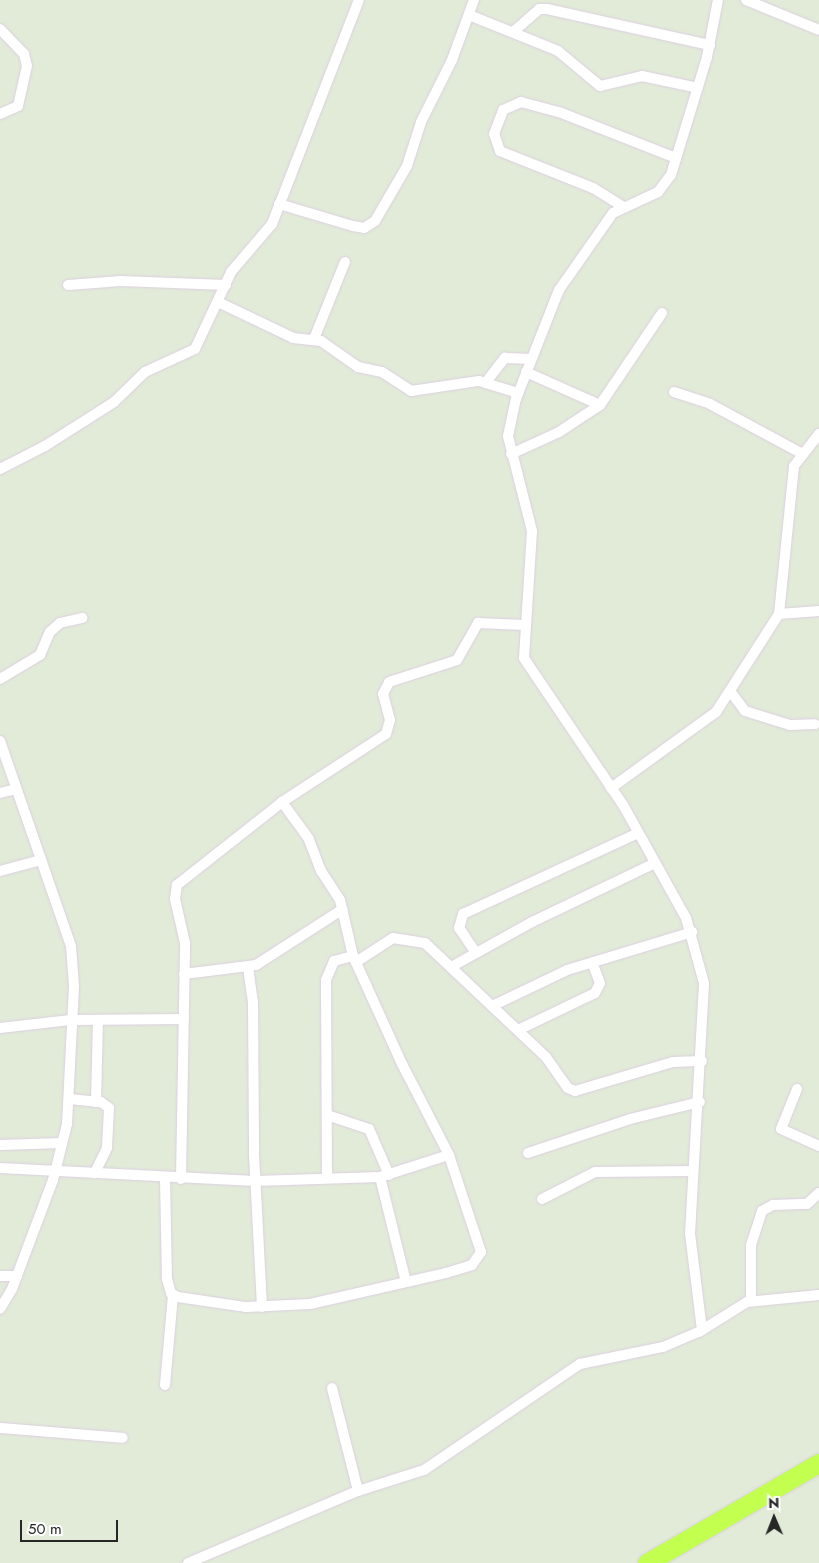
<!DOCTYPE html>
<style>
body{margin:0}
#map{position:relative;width:819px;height:1563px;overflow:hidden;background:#e2ebd8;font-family:Jost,sans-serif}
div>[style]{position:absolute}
.roads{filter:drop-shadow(0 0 1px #dccee1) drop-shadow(0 0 1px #dccee1)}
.street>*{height:10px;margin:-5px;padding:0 5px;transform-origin:5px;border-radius:5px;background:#fff}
.highway>*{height:19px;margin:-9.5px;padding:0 9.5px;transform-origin:9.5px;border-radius:9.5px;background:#c2ff4f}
span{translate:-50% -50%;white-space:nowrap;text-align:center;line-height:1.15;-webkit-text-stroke:4px #fff;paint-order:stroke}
.north{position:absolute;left:749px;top:1493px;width:50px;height:50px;-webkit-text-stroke:4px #fff;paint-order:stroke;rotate:359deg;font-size:14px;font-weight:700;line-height:20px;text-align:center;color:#272727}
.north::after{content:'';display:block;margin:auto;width:18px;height:22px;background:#272727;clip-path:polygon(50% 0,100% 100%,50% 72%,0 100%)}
.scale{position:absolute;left:20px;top:1520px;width:98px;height:22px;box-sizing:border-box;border:2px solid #272727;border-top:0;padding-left:6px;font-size:15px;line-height:18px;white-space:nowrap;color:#272727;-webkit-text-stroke:4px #fff;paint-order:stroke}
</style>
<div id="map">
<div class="roads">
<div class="street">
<i style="left:746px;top:0;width:79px;rotate:22.3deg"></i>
<i style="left:469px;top:15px;width:96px;rotate:22deg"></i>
<i style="left:558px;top:51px;width:55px;rotate:39.8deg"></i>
<i style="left:600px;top:86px;width:43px;rotate:-13.4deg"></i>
<i style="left:642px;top:76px;width:57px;rotate:12.1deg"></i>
<i style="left:0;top:29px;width:35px;rotate:46deg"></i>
<i style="left:24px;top:54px;width:12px;rotate:76deg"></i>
<i style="left:27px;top:66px;width:41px;rotate:102.7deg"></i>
<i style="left:18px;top:106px;width:20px;rotate:156deg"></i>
<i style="left:513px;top:32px;width:35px;rotate:-41deg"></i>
<i style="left:539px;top:9px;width:8px"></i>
<i style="left:547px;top:9px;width:167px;rotate:12.5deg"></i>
<i style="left:279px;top:204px;width:77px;rotate:16.6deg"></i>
<i style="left:353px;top:226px;width:11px;rotate:10deg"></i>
<i style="left:364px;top:228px;width:13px;rotate:-32deg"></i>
<i style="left:375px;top:221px;width:64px;rotate:-59.8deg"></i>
<i style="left:407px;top:166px;width:46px;rotate:-72.3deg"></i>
<i style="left:421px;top:122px;width:69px;rotate:-63.4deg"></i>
<i style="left:452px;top:60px;width:64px;rotate:-69.9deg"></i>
<i style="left:622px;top:206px;width:34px;rotate:-148deg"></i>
<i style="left:593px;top:188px;width:100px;rotate:-158.3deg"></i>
<i style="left:500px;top:151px;width:18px;rotate:-109deg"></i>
<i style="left:494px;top:134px;width:26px;rotate:-69deg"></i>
<i style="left:503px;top:110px;width:20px;rotate:-24deg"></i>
<i style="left:521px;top:102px;width:39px;rotate:15deg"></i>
<i style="left:559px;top:112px;width:126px;rotate:21.5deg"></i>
<i style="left:68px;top:285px;width:53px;rotate:-4.3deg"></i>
<i style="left:121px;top:281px;width:105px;rotate:2.2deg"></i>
<i style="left:218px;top:302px;width:83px;rotate:25.6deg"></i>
<i style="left:293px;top:338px;width:28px;rotate:6deg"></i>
<i style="left:321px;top:341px;width:45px;rotate:35.1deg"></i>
<i style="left:358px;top:367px;width:25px;rotate:12deg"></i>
<i style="left:382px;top:372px;width:35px;rotate:33deg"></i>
<i style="left:411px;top:391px;width:69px;rotate:-8.4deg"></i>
<i style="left:479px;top:381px;width:41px;rotate:17.1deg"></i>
<i style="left:314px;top:339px;width:83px;rotate:-68.1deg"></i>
<i style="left:526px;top:372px;width:81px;rotate:24deg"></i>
<i style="left:486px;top:382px;width:31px;rotate:-52deg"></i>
<i style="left:505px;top:358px;width:26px;rotate:2deg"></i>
<i style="left:674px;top:392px;width:38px;rotate:18deg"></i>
<i style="left:710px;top:404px;width:103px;rotate:28.3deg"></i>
<i style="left:511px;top:454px;width:53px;rotate:-24.6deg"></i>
<i style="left:559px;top:432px;width:49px;rotate:-33.4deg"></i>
<i style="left:600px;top:405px;width:111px;rotate:-56deg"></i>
<i style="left:0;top:469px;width:51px;rotate:-27.1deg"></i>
<i style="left:45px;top:446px;width:82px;rotate:-32.5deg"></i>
<i style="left:114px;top:402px;width:43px;rotate:-44.1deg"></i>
<i style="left:145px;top:372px;width:55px;rotate:-24.7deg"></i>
<i style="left:195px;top:349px;width:85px;rotate:-64.9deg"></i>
<i style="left:231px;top:272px;width:63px;rotate:-49.5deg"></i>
<i style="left:272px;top:224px;width:240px;rotate:-68.8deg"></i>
<i style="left:779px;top:614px;width:40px;rotate:-4.3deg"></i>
<i style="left:0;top:679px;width:47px;rotate:-31deg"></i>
<i style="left:40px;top:655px;width:25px;rotate:-67deg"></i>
<i style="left:50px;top:632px;width:13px;rotate:-42deg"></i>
<i style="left:60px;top:623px;width:23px;rotate:-13deg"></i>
<i style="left:730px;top:691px;width:25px;rotate:53deg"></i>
<i style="left:745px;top:711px;width:47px;rotate:17.3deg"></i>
<i style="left:790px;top:725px;width:25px;rotate:-2deg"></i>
<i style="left:0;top:741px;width:217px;rotate:70.9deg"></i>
<i style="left:71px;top:946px;width:40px;rotate:85.7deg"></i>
<i style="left:74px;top:986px;width:138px;rotate:92.9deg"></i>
<i style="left:67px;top:1124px;width:58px;rotate:104deg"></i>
<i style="left:53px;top:1180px;width:116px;rotate:110.6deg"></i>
<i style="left:12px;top:1289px;width:23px;rotate:121deg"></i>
<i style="left:611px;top:788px;width:130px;rotate:-35.9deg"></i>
<i style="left:716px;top:712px;width:117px;rotate:-57.3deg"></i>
<i style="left:779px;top:614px;width:149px;rotate:-84.2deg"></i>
<i style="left:794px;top:466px;width:41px;rotate:-52deg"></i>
<i style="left:0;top:793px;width:16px;rotate:-14deg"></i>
<i style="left:0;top:871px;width:42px;rotate:-15deg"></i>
<i style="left:476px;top:953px;width:30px;rotate:-124deg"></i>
<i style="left:459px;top:928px;width:15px;rotate:-74deg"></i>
<i style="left:463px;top:914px;width:193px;rotate:-24.8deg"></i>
<i style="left:356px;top:962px;width:44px;rotate:-33deg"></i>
<i style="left:393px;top:938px;width:32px;rotate:9deg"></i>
<i style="left:425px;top:943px;width:166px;rotate:43.3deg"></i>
<i style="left:546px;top:1057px;width:38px;rotate:55deg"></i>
<i style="left:568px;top:1088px;width:8px;rotate:23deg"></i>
<i style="left:575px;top:1091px;width:102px;rotate:-16.5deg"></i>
<i style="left:673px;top:1062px;width:29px;rotate:-2deg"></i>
<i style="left:248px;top:967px;width:34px;rotate:82deg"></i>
<i style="left:253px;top:1001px;width:153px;rotate:89.6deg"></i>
<i style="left:254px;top:1154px;width:153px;rotate:87deg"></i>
<i style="left:451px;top:967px;width:93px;rotate:-29.1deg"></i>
<i style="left:532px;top:922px;width:136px;rotate:-25.6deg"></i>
<i style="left:184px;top:974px;width:73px;rotate:-7.1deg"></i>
<i style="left:256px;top:965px;width:103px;rotate:-32.8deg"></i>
<i style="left:492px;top:1006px;width:83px;rotate:-25.6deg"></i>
<i style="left:567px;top:970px;width:131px;rotate:-16.9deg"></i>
<i style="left:0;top:1028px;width:71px;rotate:-6.4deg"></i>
<i style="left:71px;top:1020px;width:113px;rotate:-0.5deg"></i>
<i style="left:518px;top:1030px;width:85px;rotate:-25.7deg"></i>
<i style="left:595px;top:993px;width:11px;rotate:-63deg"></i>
<i style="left:600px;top:983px;width:22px;rotate:-111deg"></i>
<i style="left:797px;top:1089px;width:43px;rotate:111.8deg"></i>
<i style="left:781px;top:1129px;width:42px;rotate:24.1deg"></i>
<i style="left:70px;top:1099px;width:31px;rotate:6deg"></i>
<i style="left:101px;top:1102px;width:10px;rotate:37deg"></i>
<i style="left:109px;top:1108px;width:40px;rotate:92.9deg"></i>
<i style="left:107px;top:1148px;width:28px;rotate:116deg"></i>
<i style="left:96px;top:1102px;width:82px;rotate:-88.6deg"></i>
<i style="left:327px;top:1115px;width:44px;rotate:18.4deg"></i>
<i style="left:369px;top:1129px;width:50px;rotate:66.5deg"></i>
<i style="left:0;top:1145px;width:62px;rotate:-1.8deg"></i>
<i style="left:528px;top:1153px;width:108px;rotate:-18.4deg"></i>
<i style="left:630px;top:1119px;width:72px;rotate:-13.7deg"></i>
<i style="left:0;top:1168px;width:255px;rotate:2.9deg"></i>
<i style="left:255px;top:1181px;width:125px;rotate:-1.8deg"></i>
<i style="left:380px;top:1177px;width:72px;rotate:-17.7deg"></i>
<i style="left:380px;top:1177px;width:108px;rotate:76.1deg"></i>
<i style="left:165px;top:1178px;width:101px;rotate:88.9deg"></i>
<i style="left:167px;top:1279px;width:15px;rotate:74deg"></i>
<i style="left:171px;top:1293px;width:8px;rotate:30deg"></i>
<i style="left:178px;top:1297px;width:69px;rotate:8.4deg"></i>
<i style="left:246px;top:1307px;width:64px;rotate:-2.7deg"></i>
<i style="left:310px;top:1304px;width:139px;rotate:-12.8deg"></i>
<i style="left:446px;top:1273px;width:27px;rotate:-17deg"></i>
<i style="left:472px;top:1265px;width:16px;rotate:-55deg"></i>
<i style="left:481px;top:1252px;width:102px;rotate:-108.3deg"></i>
<i style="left:449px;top:1155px;width:102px;rotate:-117.3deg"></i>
<i style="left:402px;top:1064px;width:119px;rotate:-114.4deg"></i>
<i style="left:353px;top:956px;width:57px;rotate:-103.1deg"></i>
<i style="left:340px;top:900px;width:35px;rotate:-123deg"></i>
<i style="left:321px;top:871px;width:34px;rotate:-111deg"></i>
<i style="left:309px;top:839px;width:46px;rotate:-126.1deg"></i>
<i style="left:327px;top:1178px;width:198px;rotate:-90.3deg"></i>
<i style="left:326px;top:980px;width:21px;rotate:-67deg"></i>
<i style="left:334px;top:961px;width:20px;rotate:-15deg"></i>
<i style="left:181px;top:1179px;width:236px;rotate:-89deg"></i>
<i style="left:185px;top:943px;width:45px;rotate:-102.8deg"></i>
<i style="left:175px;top:899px;width:14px;rotate:-82deg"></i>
<i style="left:177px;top:885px;width:134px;rotate:-38.3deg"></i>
<i style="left:282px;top:802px;width:124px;rotate:-33.2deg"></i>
<i style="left:386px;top:734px;width:15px;rotate:-74deg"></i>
<i style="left:390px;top:720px;width:27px;rotate:-105deg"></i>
<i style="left:383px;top:694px;width:13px;rotate:-63deg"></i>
<i style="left:389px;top:682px;width:71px;rotate:-17.9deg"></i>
<i style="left:457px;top:660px;width:43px;rotate:-60.4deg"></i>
<i style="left:478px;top:623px;width:46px;rotate:2.5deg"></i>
<i style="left:542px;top:1199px;width:59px;rotate:-27deg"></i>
<i style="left:595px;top:1172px;width:98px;rotate:-0.6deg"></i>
<i style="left:0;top:1276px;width:17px"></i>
<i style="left:751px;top:1301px;width:56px;rotate:-90deg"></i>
<i style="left:751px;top:1245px;width:36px;rotate:-72deg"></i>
<i style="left:762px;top:1211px;width:13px;rotate:-29deg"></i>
<i style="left:773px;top:1205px;width:34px;rotate:-2deg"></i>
<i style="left:807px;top:1204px;width:16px;rotate:-43deg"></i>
<i style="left:702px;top:1330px;width:97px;rotate:-97.1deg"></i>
<i style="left:690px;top:1234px;width:251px;rotate:-86.8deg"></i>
<i style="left:704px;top:983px;width:67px;rotate:-105.5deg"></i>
<i style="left:686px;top:918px;width:129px;rotate:-119.1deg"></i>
<i style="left:623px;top:805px;width:177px;rotate:-124deg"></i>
<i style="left:524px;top:658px;width:127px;rotate:-86.4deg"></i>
<i style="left:532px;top:531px;width:98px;rotate:-104.2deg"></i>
<i style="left:508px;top:436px;width:38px;rotate:-78deg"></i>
<i style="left:516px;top:399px;width:117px;rotate:-68.5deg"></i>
<i style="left:559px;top:290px;width:94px;rotate:-55deg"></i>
<i style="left:613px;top:213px;width:50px;rotate:-25deg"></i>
<i style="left:658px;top:192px;width:21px;rotate:-53deg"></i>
<i style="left:671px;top:175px;width:123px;rotate:-73deg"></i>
<i style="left:707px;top:57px;width:58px;rotate:-79.1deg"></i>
<i style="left:165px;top:1385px;width:90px;rotate:-84.9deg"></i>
<i style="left:332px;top:1388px;width:106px;rotate:75.8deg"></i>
<i style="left:0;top:1428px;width:123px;rotate:4.6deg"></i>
<i style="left:188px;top:1563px;width:185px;rotate:-23deg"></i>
<i style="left:358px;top:1491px;width:69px;rotate:-17.7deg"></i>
<i style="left:424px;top:1470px;width:189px;rotate:-34.2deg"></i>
<i style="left:580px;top:1364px;width:85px;rotate:-11.6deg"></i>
<i style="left:663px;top:1347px;width:39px;rotate:-23deg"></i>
<i style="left:699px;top:1332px;width:57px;rotate:-32deg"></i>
<i style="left:747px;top:1302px;width:72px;rotate:-5.6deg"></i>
</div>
<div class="highway">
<i style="left:647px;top:1563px;width:199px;rotate:-30.2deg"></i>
</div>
</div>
<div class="north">N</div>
<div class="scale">50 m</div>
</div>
